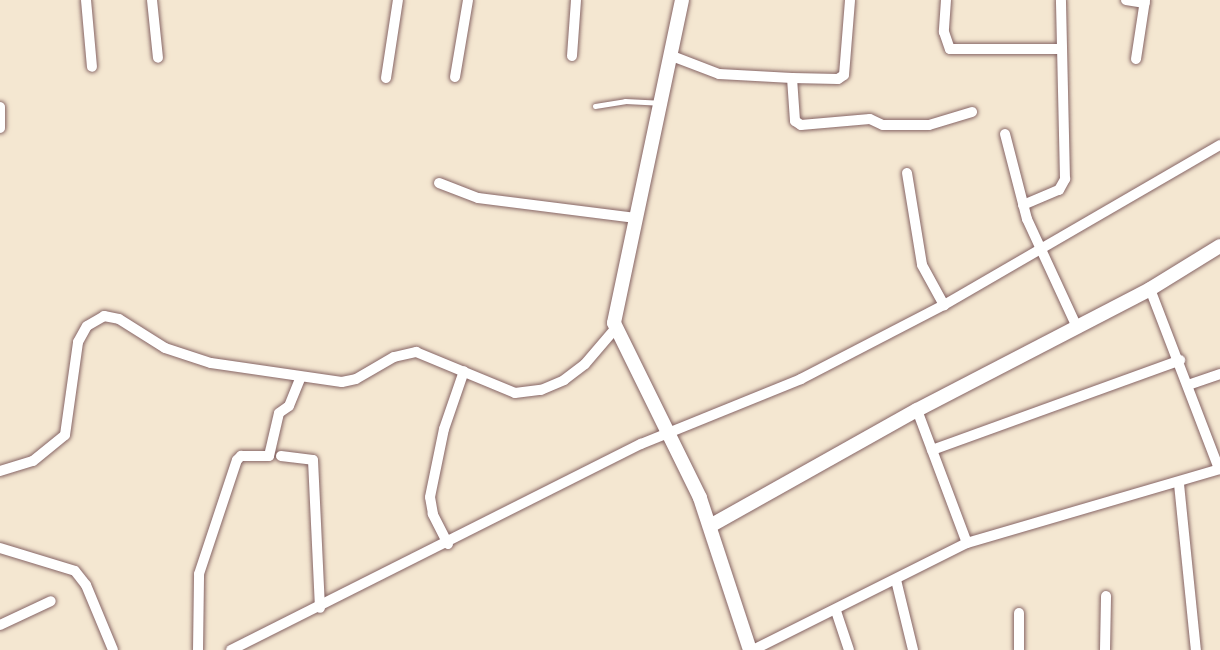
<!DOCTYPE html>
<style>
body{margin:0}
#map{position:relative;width:1220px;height:650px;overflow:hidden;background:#f4e7d1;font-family:"Shantell Sans",sans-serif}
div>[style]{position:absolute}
.roads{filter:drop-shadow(0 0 2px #866565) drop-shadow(0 0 2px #866565)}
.service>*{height:5px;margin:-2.5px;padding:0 2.5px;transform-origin:2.5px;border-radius:2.5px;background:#fff}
.minor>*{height:10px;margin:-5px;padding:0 5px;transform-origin:5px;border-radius:5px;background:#fff}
.tertiary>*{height:14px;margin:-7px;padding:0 7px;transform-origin:7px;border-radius:7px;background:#fff}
span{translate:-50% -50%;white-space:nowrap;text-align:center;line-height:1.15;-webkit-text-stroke:4.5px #f7f3e8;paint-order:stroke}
</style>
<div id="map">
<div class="roads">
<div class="service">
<i style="left:595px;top:106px;width:30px;rotate:-9deg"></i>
<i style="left:625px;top:101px;width:34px;rotate:3deg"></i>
</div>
<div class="minor">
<i style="left:86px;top:0;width:67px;rotate:84.9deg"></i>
<i style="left:152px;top:0;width:58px;rotate:84.1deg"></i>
<i style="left:946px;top:0;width:32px;rotate:94deg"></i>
<i style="left:944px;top:32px;width:18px;rotate:71deg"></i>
<i style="left:950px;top:49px;width:110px"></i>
<i style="left:1126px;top:0;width:19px;rotate:9deg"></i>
<i style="left:572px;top:56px;width:56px;rotate:-85.9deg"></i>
<i style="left:672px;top:56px;width:50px;rotate:21deg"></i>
<i style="left:719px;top:74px;width:73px;rotate:3.1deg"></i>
<i style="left:792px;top:78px;width:43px;rotate:86deg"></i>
<i style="left:795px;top:121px;width:7px;rotate:34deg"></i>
<i style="left:801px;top:125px;width:69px;rotate:-5deg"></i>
<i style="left:870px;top:119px;width:14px;rotate:25deg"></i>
<i style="left:883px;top:125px;width:46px"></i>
<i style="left:929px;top:125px;width:45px;rotate:-16.8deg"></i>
<i style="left:1136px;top:59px;width:60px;rotate:-81.3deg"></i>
<i style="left:455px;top:77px;width:78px;rotate:-80.4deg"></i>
<i style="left:386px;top:78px;width:79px;rotate:-81.3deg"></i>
<i style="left:792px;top:78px;width:46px;rotate:1.2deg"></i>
<i style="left:838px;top:79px;width:7px;rotate:-34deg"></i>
<i style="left:844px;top:75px;width:75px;rotate:-85.4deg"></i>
<i style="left:0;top:107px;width:21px;rotate:90deg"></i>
<i style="left:1005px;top:134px;width:88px;rotate:75.5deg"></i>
<i style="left:1027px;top:219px;width:119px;rotate:65.2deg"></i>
<i style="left:907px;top:173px;width:93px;rotate:80.7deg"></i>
<i style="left:922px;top:265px;width:46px;rotate:61.2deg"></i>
<i style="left:439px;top:183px;width:42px;rotate:21deg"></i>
<i style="left:478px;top:198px;width:159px;rotate:7.2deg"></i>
<i style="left:1023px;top:205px;width:39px;rotate:-23deg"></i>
<i style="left:1059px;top:190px;width:13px;rotate:-61deg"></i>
<i style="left:1065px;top:179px;width:179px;rotate:-91.3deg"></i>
<i style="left:1150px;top:289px;width:193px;rotate:69deg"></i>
<i style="left:1188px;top:385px;width:34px;rotate:-19deg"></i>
<i style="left:917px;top:410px;width:142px;rotate:69.4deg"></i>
<i style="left:932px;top:450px;width:264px;rotate:-19.9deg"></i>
<i style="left:281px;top:456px;width:32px;rotate:7deg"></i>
<i style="left:313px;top:460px;width:148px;rotate:87.3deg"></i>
<i style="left:0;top:471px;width:34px;rotate:-17deg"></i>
<i style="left:33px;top:461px;width:41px;rotate:-39.1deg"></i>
<i style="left:65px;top:435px;width:94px;rotate:-82deg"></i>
<i style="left:78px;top:342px;width:18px;rotate:-61deg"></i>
<i style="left:87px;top:326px;width:20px;rotate:-30deg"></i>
<i style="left:104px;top:316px;width:15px;rotate:11deg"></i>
<i style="left:119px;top:319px;width:54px;rotate:32.2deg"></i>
<i style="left:165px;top:348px;width:48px;rotate:18.1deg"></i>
<i style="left:211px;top:363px;width:132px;rotate:8.3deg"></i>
<i style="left:342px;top:382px;width:14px;rotate:-12deg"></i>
<i style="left:356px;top:379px;width:44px;rotate:-30.1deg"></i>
<i style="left:394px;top:357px;width:23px;rotate:-13deg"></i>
<i style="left:416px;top:352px;width:107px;rotate:22.5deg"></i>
<i style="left:515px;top:393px;width:26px;rotate:-7deg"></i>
<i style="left:541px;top:390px;width:25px;rotate:-23deg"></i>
<i style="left:564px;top:380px;width:26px;rotate:-37deg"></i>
<i style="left:585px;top:364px;width:46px;rotate:-49.4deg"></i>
<i style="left:1179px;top:484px;width:167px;rotate:84.2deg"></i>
<i style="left:448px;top:544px;width:34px;rotate:-117deg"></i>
<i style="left:433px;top:514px;width:17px;rotate:-100deg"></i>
<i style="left:430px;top:497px;width:69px;rotate:-78.4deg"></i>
<i style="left:444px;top:429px;width:61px;rotate:-71deg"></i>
<i style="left:0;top:548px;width:78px;rotate:17deg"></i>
<i style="left:75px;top:571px;width:18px;rotate:52deg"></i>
<i style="left:86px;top:585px;width:70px;rotate:67.4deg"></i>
<i style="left:896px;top:580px;width:72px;rotate:76.3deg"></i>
<i style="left:836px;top:611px;width:41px;rotate:71.6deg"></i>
<i style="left:0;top:625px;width:56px;rotate:-25.2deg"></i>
<i style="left:198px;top:650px;width:76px;rotate:-89.2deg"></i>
<i style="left:199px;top:574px;width:120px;rotate:-71.6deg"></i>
<i style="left:237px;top:460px;width:6px;rotate:-45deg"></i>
<i style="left:241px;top:456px;width:28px"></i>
<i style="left:269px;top:456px;width:44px;rotate:-76.9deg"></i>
<i style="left:279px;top:413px;width:12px;rotate:-35deg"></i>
<i style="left:289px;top:406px;width:31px;rotate:-68deg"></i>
<i style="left:231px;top:650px;width:459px;rotate:-26.7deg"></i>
<i style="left:641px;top:444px;width:173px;rotate:-22.1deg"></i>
<i style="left:801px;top:379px;width:161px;rotate:-27.4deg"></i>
<i style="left:944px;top:305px;width:319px;rotate:-30.1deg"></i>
<i style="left:753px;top:650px;width:239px;rotate:-26.6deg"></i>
<i style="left:967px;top:543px;width:264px;rotate:-16.3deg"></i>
<i style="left:1019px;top:650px;width:37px;rotate:-90deg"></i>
<i style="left:1105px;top:650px;width:54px;rotate:-88.9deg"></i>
</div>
<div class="tertiary">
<i style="left:682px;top:0;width:330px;rotate:101.9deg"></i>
<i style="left:614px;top:323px;width:195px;rotate:63.8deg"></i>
<i style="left:700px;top:498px;width:160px;rotate:71.8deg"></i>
<i style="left:710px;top:526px;width:237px;rotate:-29.3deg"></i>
<i style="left:917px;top:410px;width:263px;rotate:-27.4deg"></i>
<i style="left:1150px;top:289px;width:82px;rotate:-31.6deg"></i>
</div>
</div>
</div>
